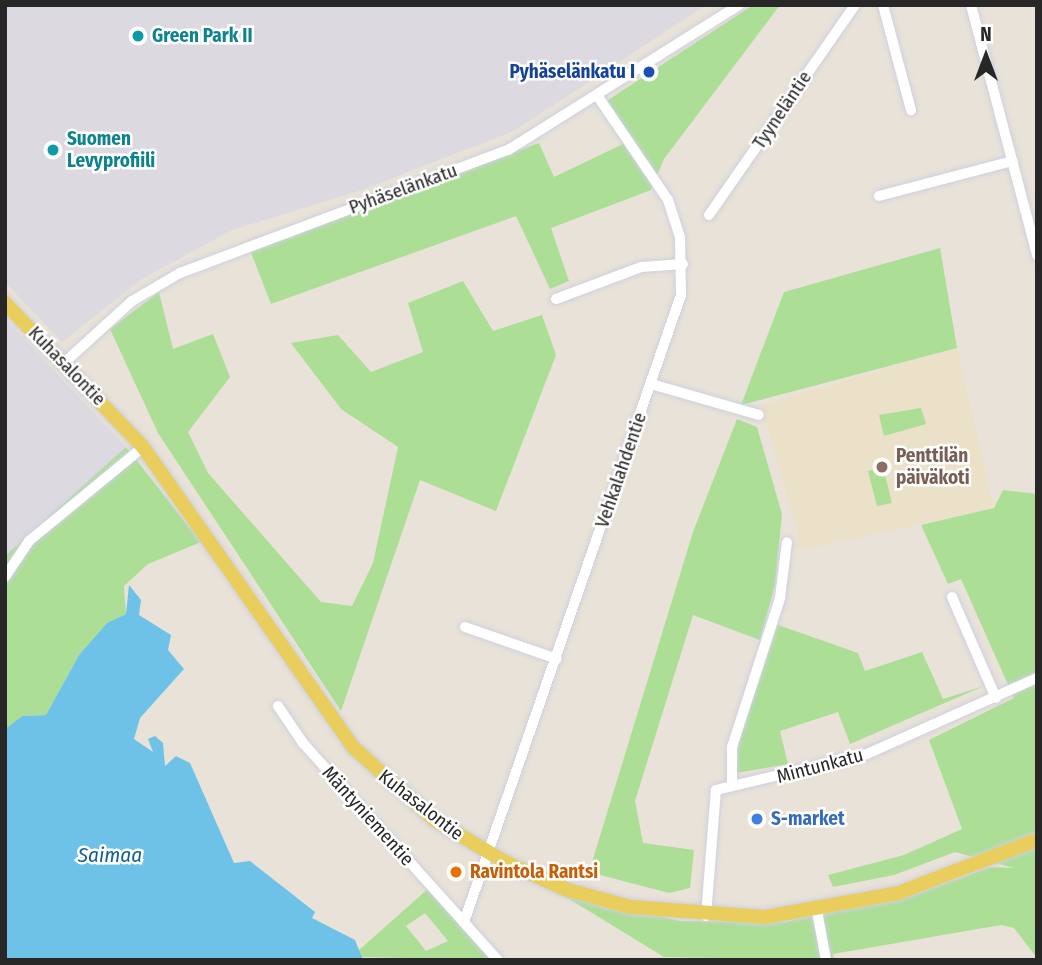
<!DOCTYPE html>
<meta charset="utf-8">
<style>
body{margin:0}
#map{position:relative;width:1042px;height:965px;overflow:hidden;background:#e9e2d8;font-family:"Fira Sans Condensed",sans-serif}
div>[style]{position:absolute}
.industrial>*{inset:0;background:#dcd9e1}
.education>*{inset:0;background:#eae1c8}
.green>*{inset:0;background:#acde96}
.water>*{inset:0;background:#6ec2e8}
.roads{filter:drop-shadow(0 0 2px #ced0df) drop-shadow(0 0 2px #ced0df)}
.minor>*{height:10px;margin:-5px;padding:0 5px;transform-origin:5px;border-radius:5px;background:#fff}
.major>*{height:14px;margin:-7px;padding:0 7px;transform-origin:7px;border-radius:7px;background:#e9ce5d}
.dots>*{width:19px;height:19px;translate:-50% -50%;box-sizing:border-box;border:4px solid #fff;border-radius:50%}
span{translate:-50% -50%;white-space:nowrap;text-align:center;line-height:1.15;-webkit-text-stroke:5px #fff;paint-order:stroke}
.culture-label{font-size:19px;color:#0d838f;font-weight:700}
.left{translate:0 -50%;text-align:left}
.transit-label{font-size:19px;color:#164399;font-weight:700}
.right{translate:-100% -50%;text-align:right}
.street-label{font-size:19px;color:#272727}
.education-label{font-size:19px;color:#785e54;font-weight:700}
.shop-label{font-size:19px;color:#366cbe;font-weight:700}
.food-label{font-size:19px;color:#c56008;font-weight:700}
.water-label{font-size:21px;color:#135f8e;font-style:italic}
.frame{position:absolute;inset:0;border:7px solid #272727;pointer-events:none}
.north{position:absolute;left:951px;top:21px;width:70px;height:70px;-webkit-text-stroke:5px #fff;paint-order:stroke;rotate:0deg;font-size:19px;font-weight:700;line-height:28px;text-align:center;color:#272727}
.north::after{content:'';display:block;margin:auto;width:24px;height:32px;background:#272727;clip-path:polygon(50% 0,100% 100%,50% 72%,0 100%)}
</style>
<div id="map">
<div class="industrial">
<i style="clip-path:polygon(5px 5px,706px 5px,514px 131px,362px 190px,232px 230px,142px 279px,62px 342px,5px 282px)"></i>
<i style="clip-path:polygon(5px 319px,126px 447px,5px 556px)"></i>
</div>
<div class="education">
<i style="clip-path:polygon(957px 348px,994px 508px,797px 551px,797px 530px,761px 405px)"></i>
</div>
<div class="green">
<i style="clip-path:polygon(753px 5px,780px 5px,664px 159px,651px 190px,551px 228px,569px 281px,550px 289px,516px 216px,271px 304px,250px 250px,539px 143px,554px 177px,623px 144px,599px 106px)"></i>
<i style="clip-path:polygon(940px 248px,957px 348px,741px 405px,784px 292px)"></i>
<i style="clip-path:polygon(463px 281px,493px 331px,542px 315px,556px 355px,496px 511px,420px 480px,341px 711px,158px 433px,110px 329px,159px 292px,173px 349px,213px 334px,230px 377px,188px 432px,208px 473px,321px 602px,352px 606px,373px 563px,398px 447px,341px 409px,291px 343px,338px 335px,371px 372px,423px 352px,408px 303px)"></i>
<i style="clip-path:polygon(921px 408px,926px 424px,884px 436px,879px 415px)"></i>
<i style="clip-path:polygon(737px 419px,757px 427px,782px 514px,775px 585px,760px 640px,693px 615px,635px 801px,643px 843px,694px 850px,690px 888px,669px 893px,589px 872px,693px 532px)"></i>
<i style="clip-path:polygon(126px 447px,201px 542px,148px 564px,124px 586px,126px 614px,107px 623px,79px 655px,46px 715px,22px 716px,5px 729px,5px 556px)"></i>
<i style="clip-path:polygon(883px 467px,892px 503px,877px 506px,868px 471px)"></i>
<i style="clip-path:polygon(1003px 490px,1037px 494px,1037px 958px,1014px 928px,1001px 925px,833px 954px,834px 960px,664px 957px,561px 894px,680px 921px,784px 922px,908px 897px,990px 867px,1014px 868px,955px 852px,894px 875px,833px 887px,828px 875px,904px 855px,962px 829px,929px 740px,1014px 698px,961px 579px,948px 584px,921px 525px,994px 508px)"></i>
<i style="clip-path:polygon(778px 625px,858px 653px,865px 671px,922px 652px,943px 699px,984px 686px,850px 744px,838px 712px,780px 731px,788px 764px,736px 773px,739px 738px)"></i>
<i style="clip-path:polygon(evenodd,430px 887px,496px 960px,361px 957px,358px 951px,430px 887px,425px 913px,448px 941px,426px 951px,406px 926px,425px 913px)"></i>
</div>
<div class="water">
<i style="clip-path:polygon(129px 585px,141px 600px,139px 615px,171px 635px,168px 650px,184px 669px,140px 718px,134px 739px,153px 752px,148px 739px,155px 736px,163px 743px,165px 766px,176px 756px,190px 763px,234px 863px,250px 861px,315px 912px,312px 918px,355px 940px,363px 960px,5px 960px,5px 729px,22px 716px,46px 715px,79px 655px,107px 623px,126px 614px)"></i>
</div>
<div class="roads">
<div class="minor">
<i style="left:883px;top:5px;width:109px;rotate:75.1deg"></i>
<i style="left:971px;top:5px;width:259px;rotate:75.2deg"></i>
<i style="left:879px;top:196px;width:138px;rotate:-14.7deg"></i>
<i style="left:709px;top:215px;width:256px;rotate:-55.2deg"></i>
<i style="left:556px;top:299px;width:91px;rotate:-20.6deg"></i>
<i style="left:641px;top:267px;width:42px;rotate:-4.1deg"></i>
<i style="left:65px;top:362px;width:91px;rotate:-42.3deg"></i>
<i style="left:132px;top:301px;width:56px;rotate:-30.3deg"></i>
<i style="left:180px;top:273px;width:350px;rotate:-20.6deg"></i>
<i style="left:508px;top:150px;width:273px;rotate:-32.1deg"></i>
<i style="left:651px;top:384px;width:112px;rotate:16deg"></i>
<i style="left:5px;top:577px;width:43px;rotate:-56.3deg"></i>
<i style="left:29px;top:541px;width:148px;rotate:-39.5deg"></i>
<i style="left:952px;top:597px;width:110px;rotate:66.5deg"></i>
<i style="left:465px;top:627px;width:97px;rotate:19.2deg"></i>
<i style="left:278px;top:706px;width:45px;rotate:56deg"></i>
<i style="left:303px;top:743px;width:292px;rotate:48.1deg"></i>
<i style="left:732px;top:785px;width:38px;rotate:-90deg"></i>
<i style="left:732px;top:747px;width:157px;rotate:-72.1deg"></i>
<i style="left:780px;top:598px;width:56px;rotate:-82.9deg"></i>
<i style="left:817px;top:911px;width:50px;rotate:79.6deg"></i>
<i style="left:706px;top:916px;width:126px;rotate:-85.5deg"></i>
<i style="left:716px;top:790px;width:155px;rotate:-13.4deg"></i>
<i style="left:867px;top:754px;width:186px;rotate:-24.1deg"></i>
<i style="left:464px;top:922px;width:663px;rotate:-70.91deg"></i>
<i style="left:681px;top:295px;width:58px;rotate:-91deg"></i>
<i style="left:680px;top:237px;width:39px;rotate:-108deg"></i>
<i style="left:668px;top:200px;width:123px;rotate:-124.1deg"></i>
</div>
<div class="major">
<i style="left:5px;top:303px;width:199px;rotate:46.2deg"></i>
<i style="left:143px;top:447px;width:368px;rotate:55deg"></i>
<i style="left:354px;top:748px;width:106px;rotate:41.9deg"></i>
<i style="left:433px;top:819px;width:84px;rotate:30.8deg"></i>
<i style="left:505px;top:862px;width:66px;rotate:24.2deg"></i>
<i style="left:565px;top:889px;width:68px;rotate:15.3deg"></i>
<i style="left:631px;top:907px;width:134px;rotate:4.3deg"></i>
<i style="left:765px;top:917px;width:135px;rotate:-10.2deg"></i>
<i style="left:898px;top:893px;width:149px;rotate:-20.9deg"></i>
</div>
</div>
<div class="dots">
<i style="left:138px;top:36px;background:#0f9aa8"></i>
<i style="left:649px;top:72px;background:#1a4fb4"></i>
<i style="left:53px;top:150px;background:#0f9aa8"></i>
<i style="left:882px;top:467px;background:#8d6e63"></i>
<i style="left:757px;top:819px;background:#3f7fe0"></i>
<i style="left:456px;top:872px;background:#e8710a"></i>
</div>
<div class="culture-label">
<span class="left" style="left:152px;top:36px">Green Park II</span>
<span class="left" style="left:67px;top:150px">Suomen<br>Levyprofiili</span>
</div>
<div class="transit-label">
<span class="right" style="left:635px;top:72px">Pyhäselänkatu I</span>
</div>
<div class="street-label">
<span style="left:782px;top:110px;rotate:-56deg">Tyyneläntie</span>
<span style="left:403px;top:189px;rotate:-20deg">Pyhäselänkatu</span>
<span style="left:67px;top:366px;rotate:46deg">Kuhasalontie</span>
<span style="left:621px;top:470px;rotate:-71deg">Vehkalahdentie</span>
<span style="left:820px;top:766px;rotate:-15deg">Mintunkatu</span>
<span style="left:421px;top:805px;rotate:38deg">Kuhasalontie</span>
<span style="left:368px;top:816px;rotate:48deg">Mäntyniementie</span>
</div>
<div class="education-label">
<span class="left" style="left:896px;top:467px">Penttilän<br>päiväkoti</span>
</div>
<div class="shop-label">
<span class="left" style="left:771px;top:819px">S-market</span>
</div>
<div class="food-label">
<span class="left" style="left:470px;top:872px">Ravintola Rantsi</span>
</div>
<div class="water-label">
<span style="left:110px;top:855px">Saimaa</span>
</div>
<div class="frame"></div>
<div class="north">N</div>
</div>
